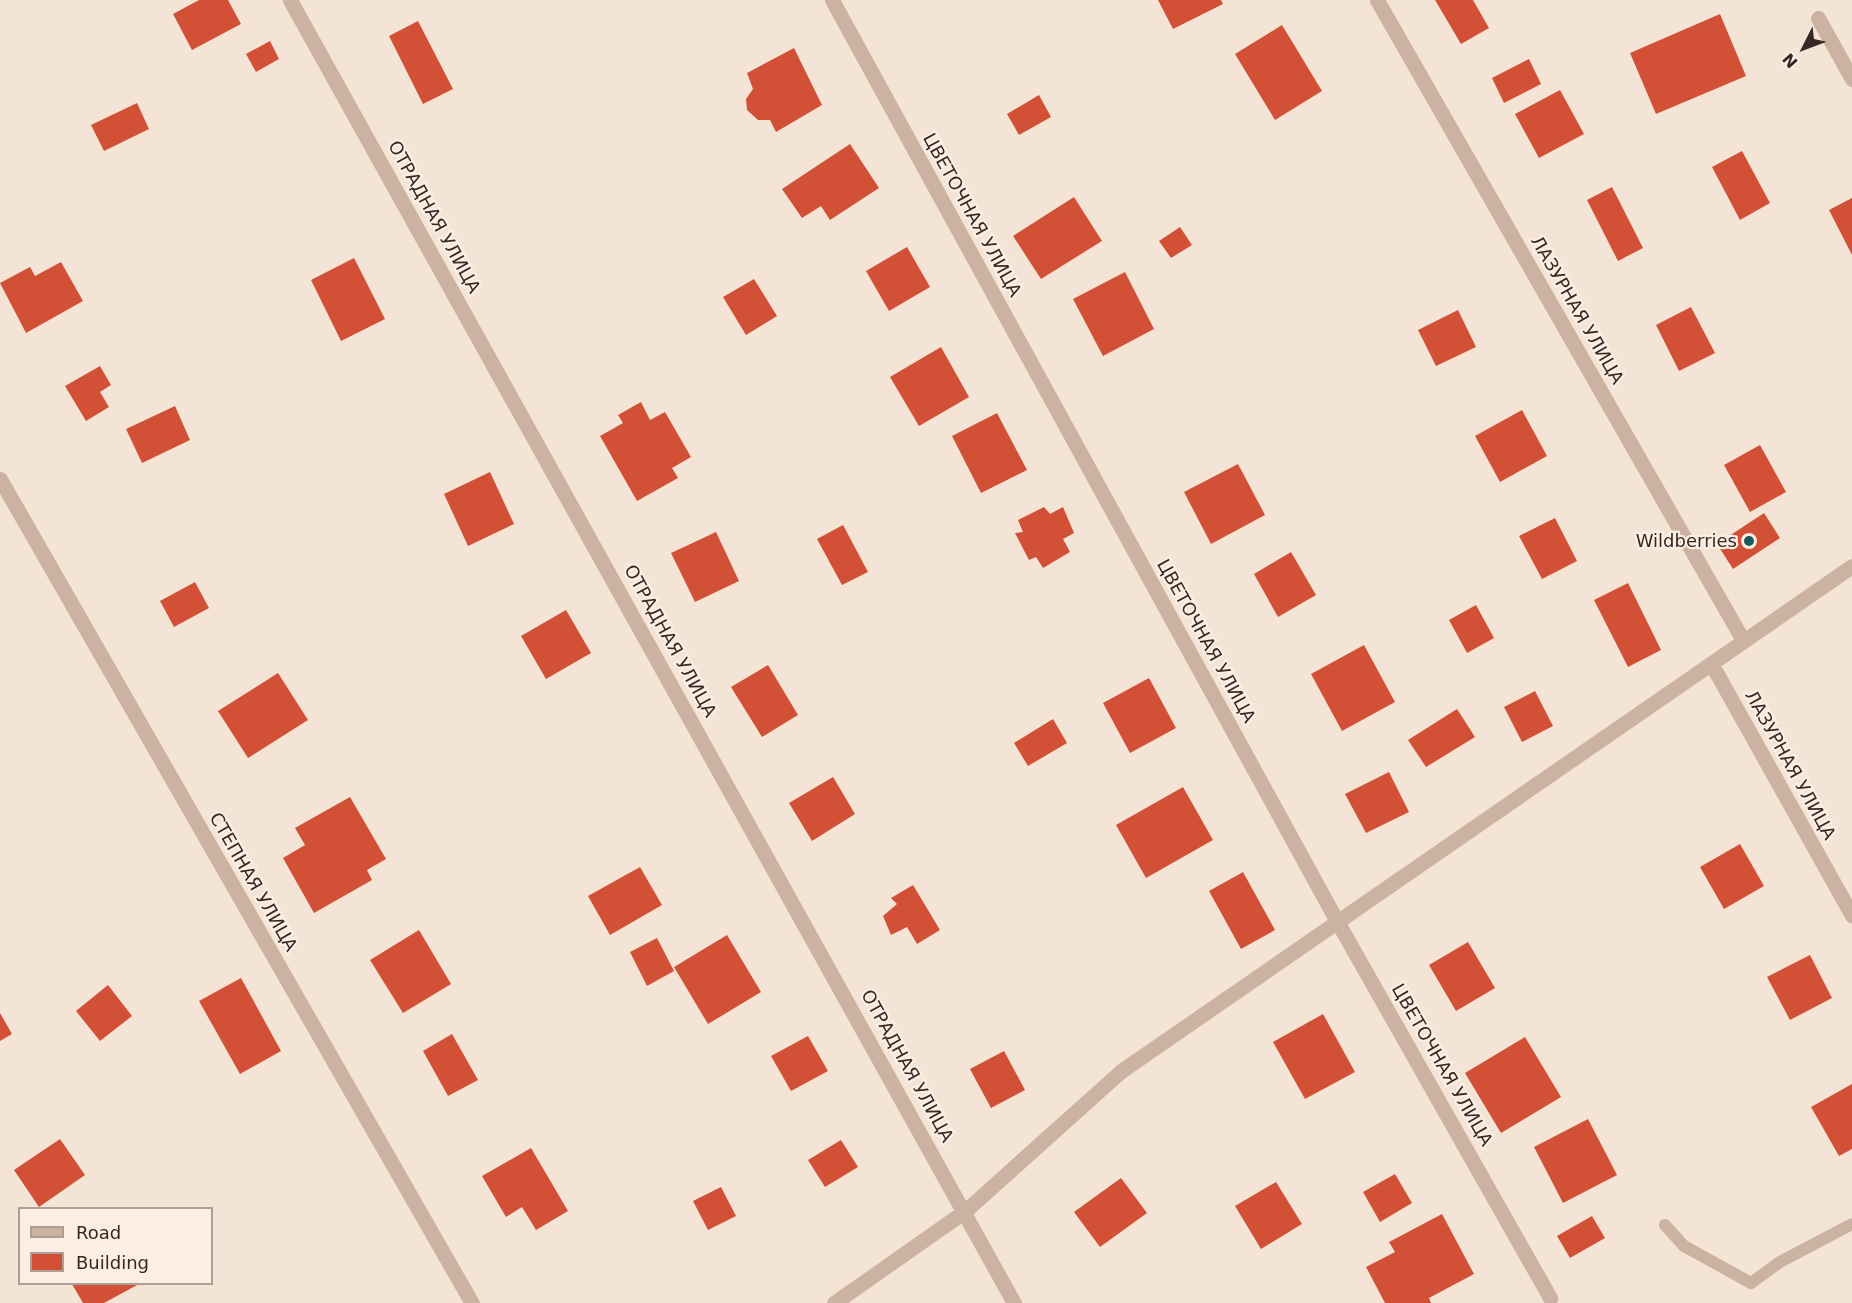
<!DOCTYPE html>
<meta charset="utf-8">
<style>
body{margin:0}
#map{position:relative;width:1852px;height:1303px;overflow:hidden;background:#f3e4d6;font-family:"DejaVu Sans",sans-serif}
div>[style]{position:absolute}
.building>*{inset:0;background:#d25136}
.service>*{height:12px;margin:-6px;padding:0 6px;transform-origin:6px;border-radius:6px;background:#ccb2a1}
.minor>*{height:15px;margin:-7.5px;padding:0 7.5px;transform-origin:7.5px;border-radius:7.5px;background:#ccb2a1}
.dots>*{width:16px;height:16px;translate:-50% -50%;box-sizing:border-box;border:3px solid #fbeee3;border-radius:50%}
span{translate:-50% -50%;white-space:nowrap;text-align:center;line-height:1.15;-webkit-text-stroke:4.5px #fbeee3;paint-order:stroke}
.street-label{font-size:18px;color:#362925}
.poi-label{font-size:18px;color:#362925}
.right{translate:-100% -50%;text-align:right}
.legend{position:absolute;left:18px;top:1207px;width:195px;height:78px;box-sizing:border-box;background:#fbeee3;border:2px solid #ac9f97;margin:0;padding:8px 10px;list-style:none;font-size:18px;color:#362925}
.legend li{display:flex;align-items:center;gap:12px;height:30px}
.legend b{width:30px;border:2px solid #ac9f97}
.north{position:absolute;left:1774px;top:18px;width:60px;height:60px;-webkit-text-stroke:4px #fbeee3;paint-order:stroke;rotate:228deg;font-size:16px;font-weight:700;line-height:24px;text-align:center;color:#362925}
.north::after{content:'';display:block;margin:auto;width:21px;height:27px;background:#362925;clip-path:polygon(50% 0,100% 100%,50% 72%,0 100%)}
</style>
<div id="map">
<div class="building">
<i style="clip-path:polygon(199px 0,228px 0,241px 24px,192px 50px,173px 14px)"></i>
<i style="clip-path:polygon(1158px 0,1221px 0,1223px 4px,1173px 29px)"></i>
<i style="clip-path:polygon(1435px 0,1473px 0,1489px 28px,1461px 44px)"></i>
<i style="clip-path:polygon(1720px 14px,1746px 76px,1656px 114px,1630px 53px)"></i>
<i style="clip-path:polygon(418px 21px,453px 89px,423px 104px,389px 36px)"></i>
<i style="clip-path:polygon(1282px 25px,1322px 91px,1275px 120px,1235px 54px)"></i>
<i style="clip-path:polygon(270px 41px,279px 59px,256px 72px,246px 54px)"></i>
<i style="clip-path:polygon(794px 48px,822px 105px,776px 132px,770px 120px,758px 120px,747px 110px,746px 99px,753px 89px,747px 73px)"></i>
<i style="clip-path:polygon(1529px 59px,1541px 84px,1504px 103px,1492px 78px)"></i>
<i style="clip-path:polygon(1560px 90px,1584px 134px,1539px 158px,1515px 114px)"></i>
<i style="clip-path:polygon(1039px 95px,1051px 117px,1019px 135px,1007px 114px)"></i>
<i style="clip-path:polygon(137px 103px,149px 129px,104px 151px,91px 125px)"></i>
<i style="clip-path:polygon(850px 144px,879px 188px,830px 220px,821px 206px,802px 218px,782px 189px)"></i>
<i style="clip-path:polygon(1742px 151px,1770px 203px,1740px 220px,1712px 167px)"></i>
<i style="clip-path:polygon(1612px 187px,1643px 248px,1618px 261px,1587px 200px)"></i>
<i style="clip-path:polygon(1074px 197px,1102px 241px,1041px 279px,1013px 236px)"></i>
<i style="clip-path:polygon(1852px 198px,1852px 255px,1829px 210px)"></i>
<i style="clip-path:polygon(1180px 227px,1192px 245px,1171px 258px,1159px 241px)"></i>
<i style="clip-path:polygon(907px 247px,930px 287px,889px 311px,866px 271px)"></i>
<i style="clip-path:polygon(354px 258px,385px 319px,341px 341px,311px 280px)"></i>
<i style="clip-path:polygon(61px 262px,83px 301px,26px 333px,0 283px,30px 267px,35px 276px)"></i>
<i style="clip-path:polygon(1125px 272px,1154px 329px,1103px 356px,1073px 299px)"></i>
<i style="clip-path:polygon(754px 279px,777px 316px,746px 335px,723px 297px)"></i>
<i style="clip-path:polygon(1691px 307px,1715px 353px,1679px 371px,1656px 325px)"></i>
<i style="clip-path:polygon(1458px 310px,1476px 347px,1436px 366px,1418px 330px)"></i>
<i style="clip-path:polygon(941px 347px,969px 397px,919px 426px,890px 377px)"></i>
<i style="clip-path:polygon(100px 366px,111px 385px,100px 392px,109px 407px,86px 421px,65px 386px)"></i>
<i style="clip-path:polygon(641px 402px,650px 420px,665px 412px,691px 457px,672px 468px,678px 478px,637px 501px,600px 436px,623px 423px,618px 415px)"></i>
<i style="clip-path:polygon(175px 406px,190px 440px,142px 463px,126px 429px)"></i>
<i style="clip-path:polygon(1522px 410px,1547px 456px,1500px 482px,1475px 436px)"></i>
<i style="clip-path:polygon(997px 413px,1027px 470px,981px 493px,952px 436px)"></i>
<i style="clip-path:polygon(1760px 445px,1786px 492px,1750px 512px,1724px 465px)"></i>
<i style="clip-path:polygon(1238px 464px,1265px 515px,1211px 544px,1184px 492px)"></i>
<i style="clip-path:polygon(490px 472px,514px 524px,468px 546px,444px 494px)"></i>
<i style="clip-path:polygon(1044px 507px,1050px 514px,1063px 507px,1074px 533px,1063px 539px,1070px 552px,1043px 568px,1036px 557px,1029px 560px,1015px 533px,1023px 532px,1018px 520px)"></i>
<i style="clip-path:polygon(1764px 513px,1780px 538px,1733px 569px,1717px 544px)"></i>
<i style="clip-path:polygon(1555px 518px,1577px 561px,1542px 579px,1519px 536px)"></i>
<i style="clip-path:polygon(843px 525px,868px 572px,842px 585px,817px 539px)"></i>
<i style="clip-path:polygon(716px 532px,739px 581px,695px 602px,671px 553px)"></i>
<i style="clip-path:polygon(1291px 552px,1316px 595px,1278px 617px,1254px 574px)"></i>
<i style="clip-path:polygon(195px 582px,209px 608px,174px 627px,160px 601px)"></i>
<i style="clip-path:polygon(1628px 583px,1661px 650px,1628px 667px,1594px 600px)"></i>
<i style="clip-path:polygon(1476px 605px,1494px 638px,1467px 653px,1449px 620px)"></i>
<i style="clip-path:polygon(566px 610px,591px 653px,546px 679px,521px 636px)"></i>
<i style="clip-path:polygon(1364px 645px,1395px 702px,1342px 731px,1311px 674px)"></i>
<i style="clip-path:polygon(768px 665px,798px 715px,762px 737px,731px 687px)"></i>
<i style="clip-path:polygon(278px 673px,308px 720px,248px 758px,218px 711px)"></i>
<i style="clip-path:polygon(1149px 678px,1176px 728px,1130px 753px,1103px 703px)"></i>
<i style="clip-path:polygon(1535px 691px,1553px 726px,1522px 742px,1504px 707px)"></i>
<i style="clip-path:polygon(1457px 709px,1475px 737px,1426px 767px,1408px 740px)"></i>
<i style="clip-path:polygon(1053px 719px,1067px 743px,1028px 766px,1014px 743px)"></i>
<i style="clip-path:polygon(1389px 772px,1409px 812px,1366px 833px,1345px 794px)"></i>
<i style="clip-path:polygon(833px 777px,855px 814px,812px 841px,789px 803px)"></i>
<i style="clip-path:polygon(1183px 787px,1213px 840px,1146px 878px,1116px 825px)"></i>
<i style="clip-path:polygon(350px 797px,386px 859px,367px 870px,372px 880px,314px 913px,283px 858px,305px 845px,295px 828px)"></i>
<i style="clip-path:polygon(1740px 844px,1764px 886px,1724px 909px,1700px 867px)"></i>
<i style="clip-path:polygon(640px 867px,662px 905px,610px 935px,588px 896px)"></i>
<i style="clip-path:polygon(1243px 872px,1275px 930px,1241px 949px,1209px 891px)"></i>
<i style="clip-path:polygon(913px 885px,940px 930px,917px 944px,907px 927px,891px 935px,883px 916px,897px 904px,891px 898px)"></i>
<i style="clip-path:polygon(419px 930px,451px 984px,403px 1013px,370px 960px)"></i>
<i style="clip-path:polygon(727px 935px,761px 992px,708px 1024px,674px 967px)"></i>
<i style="clip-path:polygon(657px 938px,674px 971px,647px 986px,630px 952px)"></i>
<i style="clip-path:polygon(1468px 942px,1495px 988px,1456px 1011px,1429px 965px)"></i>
<i style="clip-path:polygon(1810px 955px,1832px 998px,1790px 1020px,1767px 977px)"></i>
<i style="clip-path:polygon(241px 978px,281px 1051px,240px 1074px,199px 1001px)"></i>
<i style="clip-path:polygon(108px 985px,132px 1016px,100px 1041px,76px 1011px)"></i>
<i style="clip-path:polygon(0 1013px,12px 1034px,0 1041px)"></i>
<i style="clip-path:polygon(1323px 1014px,1355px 1072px,1305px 1099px,1273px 1042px)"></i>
<i style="clip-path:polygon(452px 1034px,478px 1080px,448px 1096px,423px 1051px)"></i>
<i style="clip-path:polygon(808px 1036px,828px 1071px,791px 1091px,771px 1056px)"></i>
<i style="clip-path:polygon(1525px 1037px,1561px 1097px,1501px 1133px,1465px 1073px)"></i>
<i style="clip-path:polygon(1004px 1051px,1025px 1090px,991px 1108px,970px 1069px)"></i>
<i style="clip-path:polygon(1852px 1084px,1852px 1149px,1839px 1156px,1811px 1107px)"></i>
<i style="clip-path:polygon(1588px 1119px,1617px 1175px,1563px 1203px,1534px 1147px)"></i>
<i style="clip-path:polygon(60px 1139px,85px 1175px,39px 1207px,14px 1170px)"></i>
<i style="clip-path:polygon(841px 1140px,858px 1167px,825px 1187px,808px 1160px)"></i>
<i style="clip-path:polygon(531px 1148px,568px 1211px,536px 1230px,522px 1207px,506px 1217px,482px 1176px)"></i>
<i style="clip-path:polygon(1395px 1174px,1412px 1203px,1380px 1222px,1363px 1192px)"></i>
<i style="clip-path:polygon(1121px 1178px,1147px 1213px,1100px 1247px,1074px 1212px)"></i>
<i style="clip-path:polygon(1276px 1182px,1302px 1224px,1261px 1249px,1235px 1206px)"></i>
<i style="clip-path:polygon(721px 1187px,736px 1216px,708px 1230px,693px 1201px)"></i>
<i style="clip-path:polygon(1442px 1214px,1474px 1274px,1429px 1298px,1431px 1303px,1385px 1303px,1366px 1267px,1395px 1252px,1389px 1242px)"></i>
<i style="clip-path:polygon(1592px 1216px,1605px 1238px,1570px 1258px,1557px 1236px)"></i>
<i style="clip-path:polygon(72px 1284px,139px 1284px,104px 1303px,83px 1303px)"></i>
</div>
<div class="service">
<i style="left:1665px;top:1225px;width:28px;rotate:48deg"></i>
<i style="left:1684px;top:1246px;width:77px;rotate:28.9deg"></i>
<i style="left:1751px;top:1283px;width:36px;rotate:-36deg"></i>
<i style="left:1780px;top:1262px;width:81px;rotate:-27.8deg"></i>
</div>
<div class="minor">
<i style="left:290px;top:0;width:1491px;rotate:60.94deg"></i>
<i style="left:832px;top:0;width:1053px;rotate:61.27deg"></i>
<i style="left:1338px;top:923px;width:431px;rotate:60.5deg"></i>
<i style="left:1377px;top:0;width:737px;rotate:60.24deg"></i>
<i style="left:1818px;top:18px;width:70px;rotate:60.9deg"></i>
<i style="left:0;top:479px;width:950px;rotate:60.2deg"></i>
<i style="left:1712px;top:665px;width:287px;rotate:60.8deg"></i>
<i style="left:834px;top:1303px;width:160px;rotate:-35.1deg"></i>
<i style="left:965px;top:1211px;width:210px;rotate:-41.9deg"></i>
<i style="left:1121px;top:1071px;width:888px;rotate:-34.64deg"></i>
</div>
<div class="dots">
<i style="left:1749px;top:541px;background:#175b5b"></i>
</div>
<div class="street-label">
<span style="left:972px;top:215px;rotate:61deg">ЦВЕТОЧНАЯ УЛИЦА</span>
<span style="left:434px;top:217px;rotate:61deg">ОТРАДНАЯ УЛИЦА</span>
<span style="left:1577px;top:310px;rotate:60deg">ЛАЗУРНАЯ УЛИЦА</span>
<span style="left:670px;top:641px;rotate:61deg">ОТРАДНАЯ УЛИЦА</span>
<span style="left:1206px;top:641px;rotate:61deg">ЦВЕТОЧНАЯ УЛИЦА</span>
<span style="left:1790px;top:765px;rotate:61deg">ЛАЗУРНАЯ УЛИЦА</span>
<span style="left:253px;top:882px;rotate:60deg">СТЕПНАЯ УЛИЦА</span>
<span style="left:1442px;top:1065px;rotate:60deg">ЦВЕТОЧНАЯ УЛИЦА</span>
<span style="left:907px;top:1066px;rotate:61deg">ОТРАДНАЯ УЛИЦА</span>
</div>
<div class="poi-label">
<span class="right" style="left:1737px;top:541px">Wildberries</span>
</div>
<ul class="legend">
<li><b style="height:8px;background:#ccb2a1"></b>Road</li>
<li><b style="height:16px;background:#d25136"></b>Building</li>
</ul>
<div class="north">N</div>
</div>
